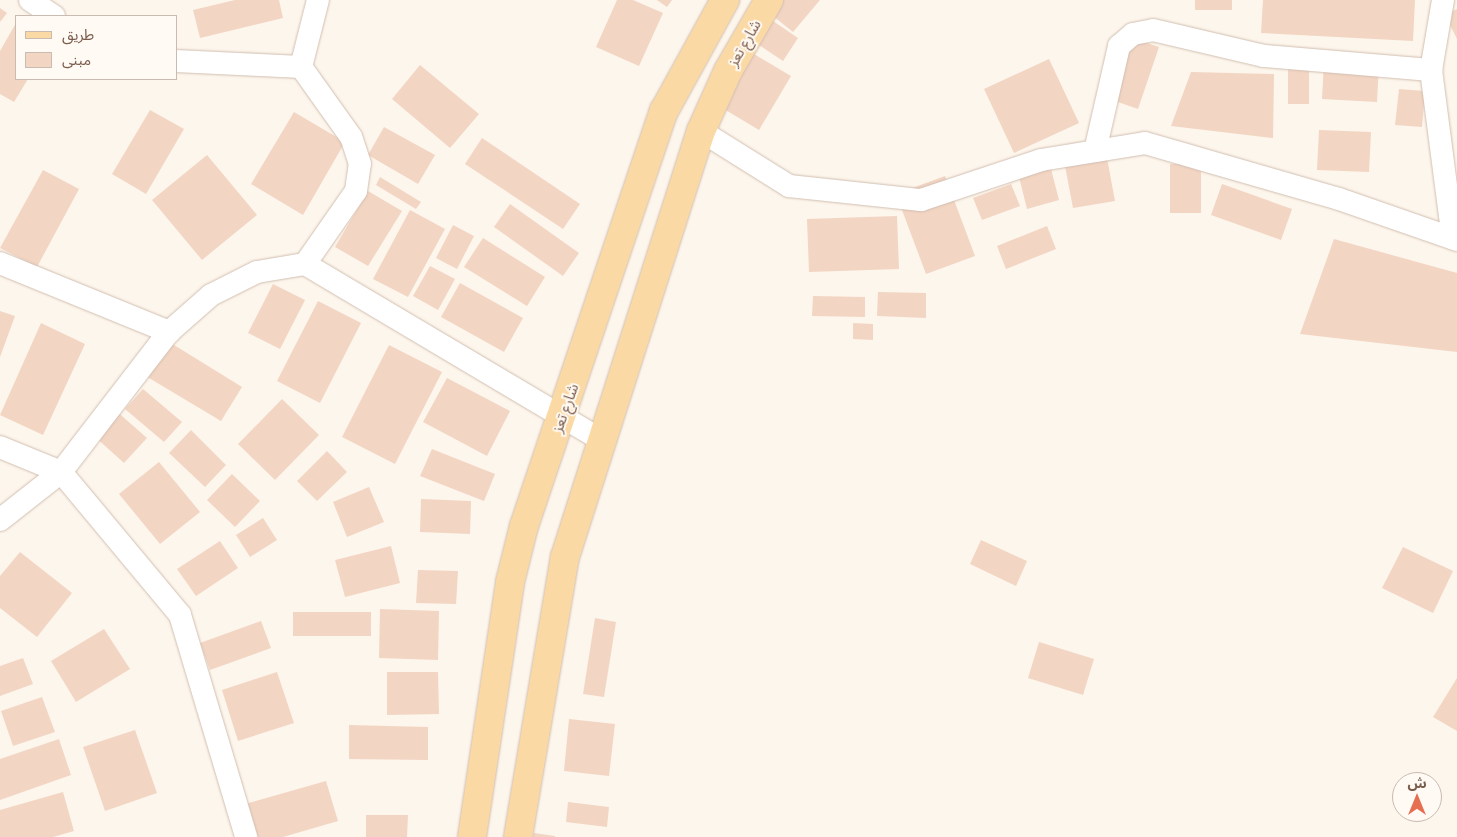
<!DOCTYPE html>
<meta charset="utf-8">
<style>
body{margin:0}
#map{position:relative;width:1457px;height:837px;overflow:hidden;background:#fdf6ec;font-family:"PT Sans Narrow","Noto Sans Arabic",sans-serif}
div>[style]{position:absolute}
.building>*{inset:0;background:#f3d5c3}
.roads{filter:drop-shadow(0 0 1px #d1beb0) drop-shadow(0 0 1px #d1beb0)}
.street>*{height:22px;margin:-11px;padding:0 11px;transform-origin:11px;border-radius:11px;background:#fff}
.primary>*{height:28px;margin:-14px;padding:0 14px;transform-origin:14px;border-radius:14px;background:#fbd9a5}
span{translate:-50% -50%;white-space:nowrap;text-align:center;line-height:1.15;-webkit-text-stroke:4px #fffaf3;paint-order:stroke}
.street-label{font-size:15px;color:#7a5c4d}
.legend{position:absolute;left:15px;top:15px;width:162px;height:65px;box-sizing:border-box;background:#fffaf3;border:1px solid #cabbb1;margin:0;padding:6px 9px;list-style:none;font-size:15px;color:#7a5c4d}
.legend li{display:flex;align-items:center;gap:10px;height:25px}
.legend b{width:25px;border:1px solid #cabbb1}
.north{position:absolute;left:1392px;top:772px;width:50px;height:50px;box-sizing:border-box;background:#fffaf3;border:1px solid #cabbb1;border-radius:50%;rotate:0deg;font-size:14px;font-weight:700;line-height:20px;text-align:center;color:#7a5c4d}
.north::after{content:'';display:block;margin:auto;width:18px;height:22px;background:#e76f51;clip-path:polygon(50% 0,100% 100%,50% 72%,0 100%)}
</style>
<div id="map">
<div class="building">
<i style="clip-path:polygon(235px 0,279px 0,283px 18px,200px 38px,193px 10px)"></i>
<i style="clip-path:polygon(617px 0,633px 0,663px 13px,639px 66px,596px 47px)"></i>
<i style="clip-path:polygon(657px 0,672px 0,667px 7px)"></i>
<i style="clip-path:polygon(762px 0,820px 0,793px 32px,758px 4px)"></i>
<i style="clip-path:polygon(1195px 0,1232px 0,1232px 10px,1195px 10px)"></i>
<i style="clip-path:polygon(1263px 0,1415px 0,1413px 41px,1261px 33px)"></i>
<i style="clip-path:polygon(0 8px,7px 13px,0 22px)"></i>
<i style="clip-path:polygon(754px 8px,798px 38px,783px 61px,738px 31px)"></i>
<i style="clip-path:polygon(1457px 9px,1457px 39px,1445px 15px)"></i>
<i style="clip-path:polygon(16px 23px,16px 79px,28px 79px,14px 102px,0 94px,0 51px)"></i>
<i style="clip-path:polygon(1120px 34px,1159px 47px,1138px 109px,1098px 95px)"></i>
<i style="clip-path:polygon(742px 47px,791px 76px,759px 130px,709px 100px)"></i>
<i style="clip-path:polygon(1049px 59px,1079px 123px,1014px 153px,984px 89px)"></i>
<i style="clip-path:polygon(1324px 62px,1379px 65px,1377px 102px,1322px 99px)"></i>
<i style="clip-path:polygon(420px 65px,479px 114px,450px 148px,392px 99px)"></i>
<i style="clip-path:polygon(1288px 66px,1309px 66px,1309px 104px,1288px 104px)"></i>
<i style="clip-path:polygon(1191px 72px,1274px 74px,1273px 138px,1171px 126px)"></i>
<i style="clip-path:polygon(1399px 89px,1425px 91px,1422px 127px,1395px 125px)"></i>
<i style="clip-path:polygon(150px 110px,184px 129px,146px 194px,112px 174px)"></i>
<i style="clip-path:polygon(294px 112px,345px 142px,303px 215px,251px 184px)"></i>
<i style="clip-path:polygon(384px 127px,435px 155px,418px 184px,368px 155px)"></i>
<i style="clip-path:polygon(1319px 130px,1371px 132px,1369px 172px,1317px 170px)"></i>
<i style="clip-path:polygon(482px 138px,580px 204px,563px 229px,465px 164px)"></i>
<i style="clip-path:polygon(207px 155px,257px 215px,202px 260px,152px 200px)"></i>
<i style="clip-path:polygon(1107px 158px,1115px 201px,1073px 208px,1065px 166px)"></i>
<i style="clip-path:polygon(1170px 164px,1201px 164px,1201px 213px,1170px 213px)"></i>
<i style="clip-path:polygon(1050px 165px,1059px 200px,1027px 209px,1018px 173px)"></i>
<i style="clip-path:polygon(43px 170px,79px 189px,37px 267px,0 248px)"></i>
<i style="clip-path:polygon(945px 176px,975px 256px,926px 274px,896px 194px)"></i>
<i style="clip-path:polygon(380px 177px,421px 202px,416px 209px,376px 185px)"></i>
<i style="clip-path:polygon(1011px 184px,1020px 206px,982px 220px,973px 198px)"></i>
<i style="clip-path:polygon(1222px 184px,1292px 209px,1281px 240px,1211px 215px)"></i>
<i style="clip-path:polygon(368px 191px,402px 211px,368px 266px,335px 247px)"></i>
<i style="clip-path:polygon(510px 204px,579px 253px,563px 276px,494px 227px)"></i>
<i style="clip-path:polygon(410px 210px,445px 229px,408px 297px,373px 279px)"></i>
<i style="clip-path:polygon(897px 216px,899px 269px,809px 272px,807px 219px)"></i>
<i style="clip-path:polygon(453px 225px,474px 236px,457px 269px,436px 258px)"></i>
<i style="clip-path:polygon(1047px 226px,1056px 249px,1006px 269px,997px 246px)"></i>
<i style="clip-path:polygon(483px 238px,545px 277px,527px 306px,464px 267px)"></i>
<i style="clip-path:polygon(1334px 239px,1457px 273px,1457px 352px,1300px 334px)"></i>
<i style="clip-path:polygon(430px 266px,455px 279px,438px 310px,413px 296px)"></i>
<i style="clip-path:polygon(460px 283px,523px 318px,504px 352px,441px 317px)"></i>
<i style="clip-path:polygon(273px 284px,305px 300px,280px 349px,248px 333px)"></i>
<i style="clip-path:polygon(878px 292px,926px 293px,926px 318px,877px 316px)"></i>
<i style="clip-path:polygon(813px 296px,865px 297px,865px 317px,812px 316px)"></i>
<i style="clip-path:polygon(318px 301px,361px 323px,320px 403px,277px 381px)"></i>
<i style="clip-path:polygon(0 311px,15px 316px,0 357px)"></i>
<i style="clip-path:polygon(41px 323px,85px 344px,43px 435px,0 415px)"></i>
<i style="clip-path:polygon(853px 323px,873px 324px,873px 340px,853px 339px)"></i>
<i style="clip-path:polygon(166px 340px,242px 387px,221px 421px,144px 375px)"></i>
<i style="clip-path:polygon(389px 345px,442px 372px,395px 464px,342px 437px)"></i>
<i style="clip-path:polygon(447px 378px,510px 411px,487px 456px,423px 422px)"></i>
<i style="clip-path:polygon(143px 389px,182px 422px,164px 442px,125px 409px)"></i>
<i style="clip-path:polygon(282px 399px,319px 435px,275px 480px,238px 444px)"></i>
<i style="clip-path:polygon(106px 402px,147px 438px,124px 463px,84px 427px)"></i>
<i style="clip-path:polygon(191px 430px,226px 465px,205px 487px,169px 453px)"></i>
<i style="clip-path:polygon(432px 449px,495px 474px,484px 501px,420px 476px)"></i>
<i style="clip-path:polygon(327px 451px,347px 472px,317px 501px,297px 481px)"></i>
<i style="clip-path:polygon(159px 462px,200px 512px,160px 544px,119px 494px)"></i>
<i style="clip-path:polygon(232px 474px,260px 501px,235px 527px,207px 500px)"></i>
<i style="clip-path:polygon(369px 487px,384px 522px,347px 537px,333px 502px)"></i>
<i style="clip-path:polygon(421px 499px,471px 501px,470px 534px,420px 532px)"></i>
<i style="clip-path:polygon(263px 518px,277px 540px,250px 557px,236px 535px)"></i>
<i style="clip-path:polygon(981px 540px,1027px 561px,1016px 586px,970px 564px)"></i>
<i style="clip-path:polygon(220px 541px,238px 568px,196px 596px,177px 569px)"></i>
<i style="clip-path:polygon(391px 546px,400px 583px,345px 597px,335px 560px)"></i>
<i style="clip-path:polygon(1403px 547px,1453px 571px,1433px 613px,1382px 588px)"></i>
<i style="clip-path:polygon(20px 552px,72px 593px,37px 637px,0 608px,0 576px)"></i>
<i style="clip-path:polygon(418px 570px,458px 571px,456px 604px,416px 603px)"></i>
<i style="clip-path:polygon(380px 609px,439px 611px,438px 660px,379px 658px)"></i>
<i style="clip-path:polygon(293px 612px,371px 612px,371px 636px,293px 636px)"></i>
<i style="clip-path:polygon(595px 618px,616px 622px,604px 697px,583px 694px)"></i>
<i style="clip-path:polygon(261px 621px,271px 648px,210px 670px,200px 643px)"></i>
<i style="clip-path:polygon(104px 629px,130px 669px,76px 702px,51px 661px)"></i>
<i style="clip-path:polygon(1039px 642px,1094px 659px,1083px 695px,1028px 678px)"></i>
<i style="clip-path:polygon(23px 658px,33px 684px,0 696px,0 666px)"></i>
<i style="clip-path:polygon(277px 672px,294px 723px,238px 741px,222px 690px)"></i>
<i style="clip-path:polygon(387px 672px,438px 672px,439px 714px,387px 715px)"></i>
<i style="clip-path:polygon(1457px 678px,1457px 731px,1433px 717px)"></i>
<i style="clip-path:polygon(42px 697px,55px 732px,13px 746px,1px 711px)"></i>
<i style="clip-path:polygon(569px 719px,615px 724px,609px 776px,564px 771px)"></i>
<i style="clip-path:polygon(349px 725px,428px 727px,428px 760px,349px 759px)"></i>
<i style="clip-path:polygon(135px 730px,157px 793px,105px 811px,83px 747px)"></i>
<i style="clip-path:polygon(59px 739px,71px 775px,0 800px,0 759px)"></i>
<i style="clip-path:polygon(326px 781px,338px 821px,283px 837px,255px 837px,245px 804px)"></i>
<i style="clip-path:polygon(63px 792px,74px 831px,53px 837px,0 837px,0 810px)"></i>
<i style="clip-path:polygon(568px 802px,609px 807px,607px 827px,566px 822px)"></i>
<i style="clip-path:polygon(366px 815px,408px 815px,407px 837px,366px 837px)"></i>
<i style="clip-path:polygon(534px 833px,555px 836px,555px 837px,533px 837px)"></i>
</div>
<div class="roads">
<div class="street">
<i style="left:30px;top:0;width:29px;rotate:34deg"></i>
<i style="left:1443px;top:0;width:71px;rotate:99.7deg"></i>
<i style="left:1431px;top:70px;width:170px;rotate:82.6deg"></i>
<i style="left:176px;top:61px;width:125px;rotate:2.7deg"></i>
<i style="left:701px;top:131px;width:104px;rotate:32deg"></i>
<i style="left:789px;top:186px;width:133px;rotate:6.1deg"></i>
<i style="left:921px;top:200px;width:126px;rotate:-18.4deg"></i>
<i style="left:1041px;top:160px;width:105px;rotate:-9.3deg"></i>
<i style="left:1145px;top:143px;width:202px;rotate:16.1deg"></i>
<i style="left:1339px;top:199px;width:125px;rotate:19.2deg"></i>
<i style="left:1095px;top:151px;width:108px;rotate:-77.1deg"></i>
<i style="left:1119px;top:46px;width:18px;rotate:-41deg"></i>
<i style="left:1133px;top:34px;width:20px;rotate:-11deg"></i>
<i style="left:1153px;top:30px;width:114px;rotate:13.2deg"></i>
<i style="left:1264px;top:56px;width:168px;rotate:4.8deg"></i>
<i style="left:0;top:263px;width:183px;rotate:22.2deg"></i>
<i style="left:305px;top:264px;width:89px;rotate:-55.1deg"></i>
<i style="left:356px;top:191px;width:27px;rotate:-82deg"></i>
<i style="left:360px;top:164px;width:28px;rotate:-108deg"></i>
<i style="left:351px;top:137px;width:86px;rotate:-125.5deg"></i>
<i style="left:301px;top:67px;width:69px;rotate:-75.8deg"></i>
<i style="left:0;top:447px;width:66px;rotate:22.3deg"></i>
<i style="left:61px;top:472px;width:186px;rotate:50.2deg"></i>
<i style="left:180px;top:615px;width:232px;rotate:73.4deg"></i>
<i style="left:0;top:520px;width:78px;rotate:-38.2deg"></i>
<i style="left:61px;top:472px;width:177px;rotate:-52.4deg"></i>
<i style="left:169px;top:332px;width:56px;rotate:-41.4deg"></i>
<i style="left:211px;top:295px;width:51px;rotate:-26.6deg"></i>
<i style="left:257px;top:272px;width:49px;rotate:-9.5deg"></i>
<i style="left:305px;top:264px;width:344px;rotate:30.7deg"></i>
</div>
<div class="primary">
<i style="left:472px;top:837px;width:258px;rotate:-81.5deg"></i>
<i style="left:510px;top:582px;width:58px;rotate:-76deg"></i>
<i style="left:524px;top:526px;width:438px;rotate:-71.4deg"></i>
<i style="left:664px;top:111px;width:127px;rotate:-61.2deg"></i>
<i style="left:518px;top:837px;width:284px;rotate:-80.5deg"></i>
<i style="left:565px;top:557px;width:447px;rotate:-72.3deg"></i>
<i style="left:701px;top:131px;width:66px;rotate:-65.8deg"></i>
<i style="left:728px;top:71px;width:82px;rotate:-60deg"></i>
</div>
</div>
<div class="street-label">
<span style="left:744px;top:43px;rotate:-60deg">شارع تعز</span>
<span style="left:565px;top:408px;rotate:-70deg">شارع تعز</span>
</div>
<ul class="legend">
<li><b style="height:6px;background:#fbd9a5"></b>طريق</li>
<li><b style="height:14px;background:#f3d5c3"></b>مبنى</li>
</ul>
<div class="north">ش</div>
</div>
